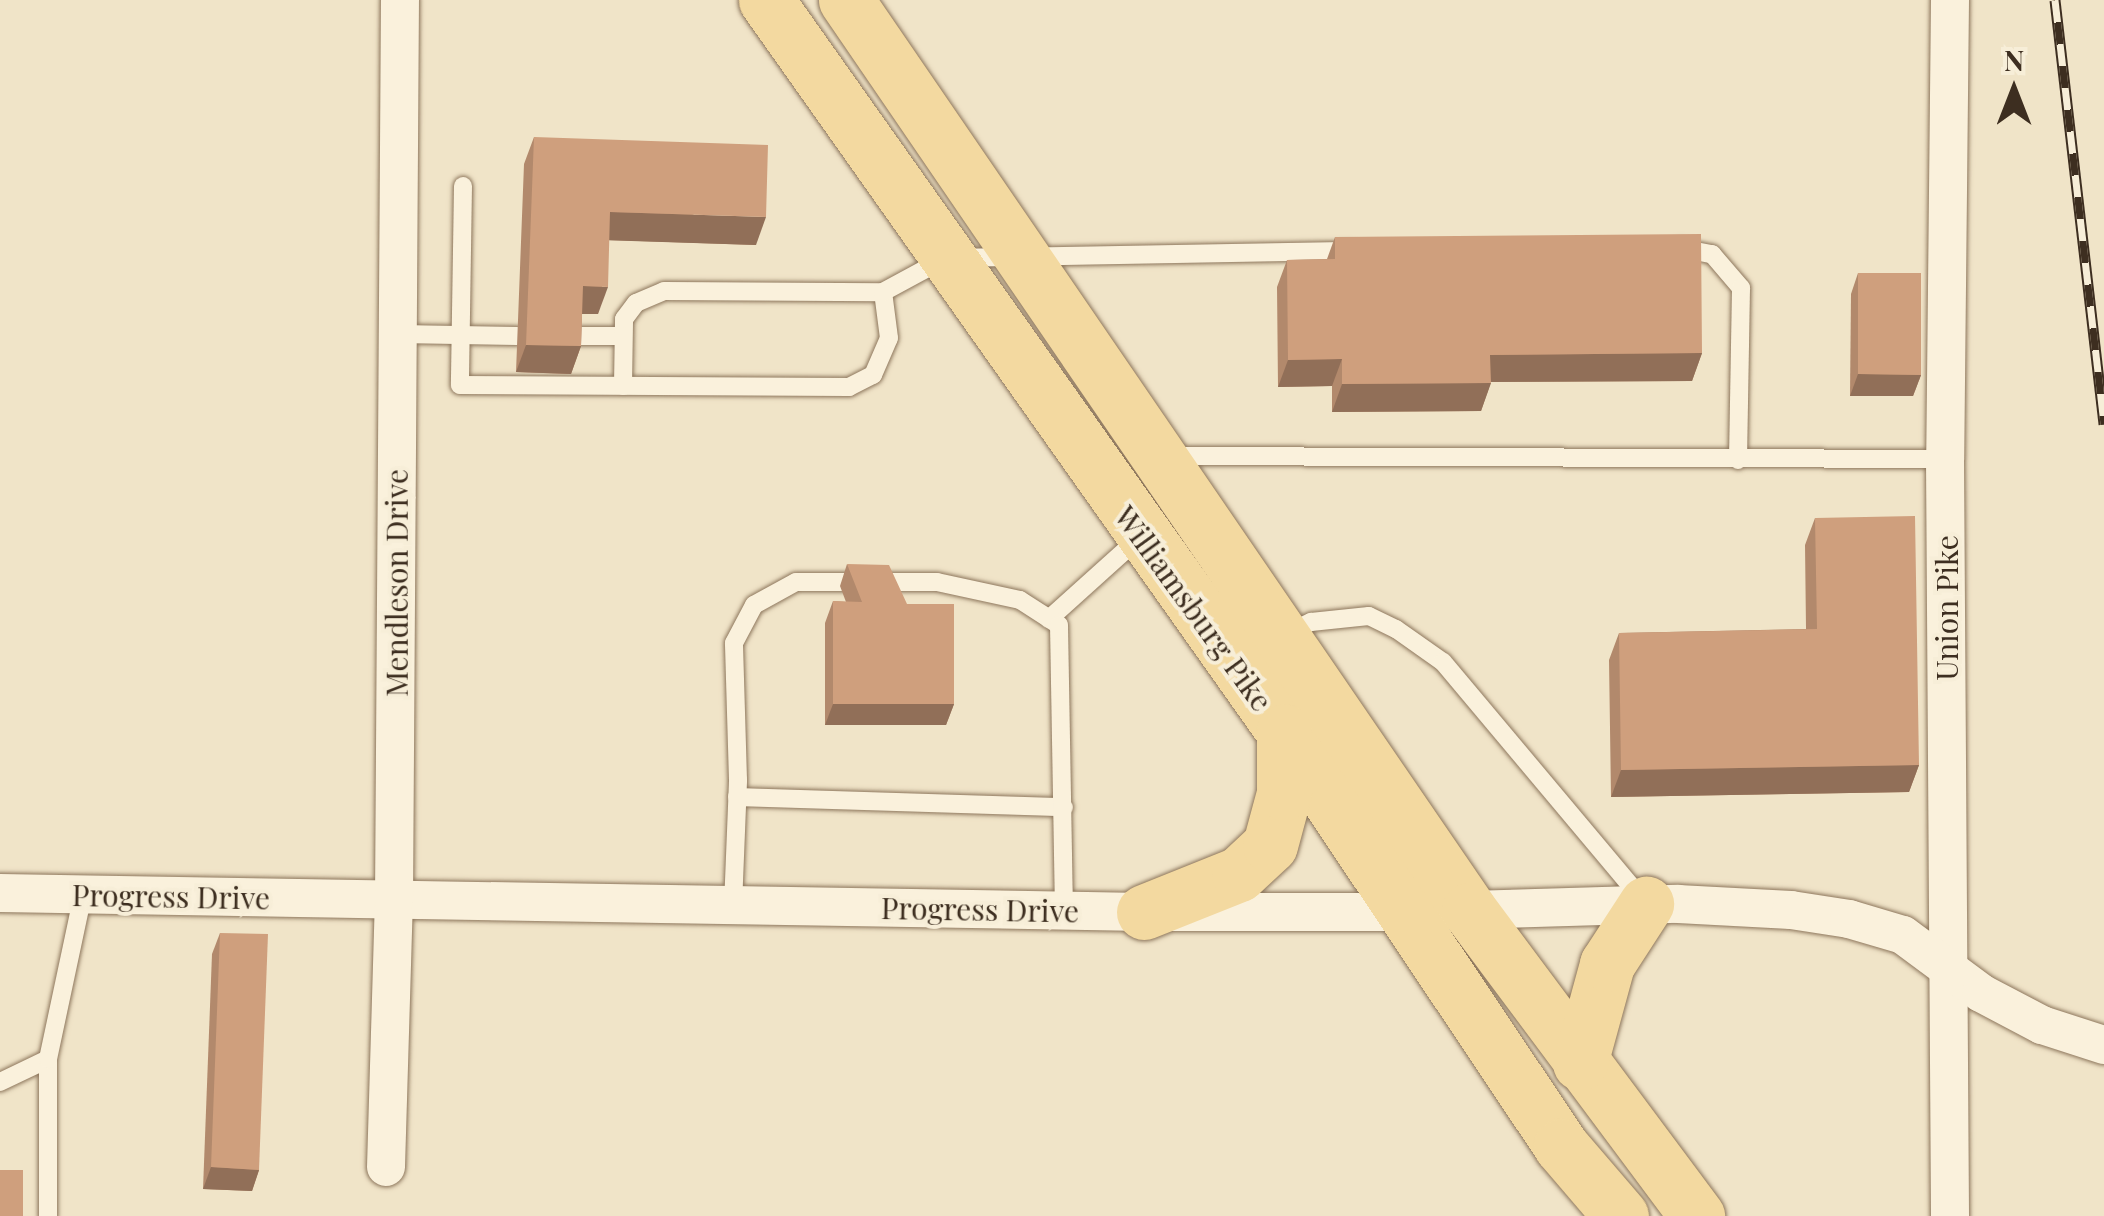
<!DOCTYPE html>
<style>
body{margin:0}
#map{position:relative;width:2104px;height:1216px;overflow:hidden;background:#f0e4c8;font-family:"Playfair Display",serif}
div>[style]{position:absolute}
.roads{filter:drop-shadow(0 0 2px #8d765c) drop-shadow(0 0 2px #8d765c)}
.service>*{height:18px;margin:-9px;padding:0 9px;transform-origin:9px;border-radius:9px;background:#faf1dc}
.minor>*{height:38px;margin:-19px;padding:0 19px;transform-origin:19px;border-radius:19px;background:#faf1dc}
.primary>*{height:55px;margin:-27.5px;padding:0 27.5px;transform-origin:27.5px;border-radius:27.5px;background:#f3d9a0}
.rail>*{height:11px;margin-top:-5.5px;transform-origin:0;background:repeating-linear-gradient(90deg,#f7eed8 0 22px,#3d2e20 0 44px);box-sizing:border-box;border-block:2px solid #3d2e20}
.wall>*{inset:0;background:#b2896c}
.shaded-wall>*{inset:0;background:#916f58}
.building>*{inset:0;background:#cf9f7d}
span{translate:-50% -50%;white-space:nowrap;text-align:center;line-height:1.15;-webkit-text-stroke:8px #f7eed8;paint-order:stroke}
.street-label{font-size:30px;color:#3d2e20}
.north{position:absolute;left:1964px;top:40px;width:100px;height:100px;-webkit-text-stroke:8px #f7eed8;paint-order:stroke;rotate:0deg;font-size:28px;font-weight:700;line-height:40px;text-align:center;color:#3d2e20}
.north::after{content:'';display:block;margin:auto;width:35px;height:45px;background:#3d2e20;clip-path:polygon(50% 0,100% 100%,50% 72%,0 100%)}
</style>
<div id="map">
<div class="roads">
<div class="service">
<i style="left:463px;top:186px;width:199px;rotate:90.9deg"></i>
<i style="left:460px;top:385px;width:389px;rotate:0.3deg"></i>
<i style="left:849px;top:387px;width:27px;rotate:-27deg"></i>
<i style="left:873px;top:375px;width:40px;rotate:-66.6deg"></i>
<i style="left:889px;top:338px;width:46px;rotate:-97.4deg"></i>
<i style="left:1680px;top:248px;width:33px;rotate:11deg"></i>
<i style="left:1712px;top:254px;width:45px;rotate:49.5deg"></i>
<i style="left:1741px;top:288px;width:172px;rotate:91deg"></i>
<i style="left:398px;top:334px;width:119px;rotate:1deg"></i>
<i style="left:572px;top:336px;width:50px"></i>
<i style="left:623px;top:386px;width:67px;rotate:-89.1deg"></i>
<i style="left:624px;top:319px;width:20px;rotate:-53deg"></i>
<i style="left:636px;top:303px;width:30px;rotate:-23deg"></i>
<i style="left:664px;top:291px;width:219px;rotate:0.3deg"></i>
<i style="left:883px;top:292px;width:72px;rotate:-28.4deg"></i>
<i style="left:946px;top:258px;width:403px;rotate:-1deg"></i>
<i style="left:1171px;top:456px;width:774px;rotate:0.22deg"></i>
<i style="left:1049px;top:619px;width:120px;rotate:-42deg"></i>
<i style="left:1286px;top:634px;width:28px;rotate:-26deg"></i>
<i style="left:1311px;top:622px;width:58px;rotate:-5.9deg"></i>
<i style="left:1369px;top:616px;width:30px;rotate:26deg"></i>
<i style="left:1396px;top:629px;width:57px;rotate:35.1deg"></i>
<i style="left:1443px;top:662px;width:311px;rotate:50deg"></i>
<i style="left:737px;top:797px;width:327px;rotate:1.8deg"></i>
<i style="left:733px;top:906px;width:126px;rotate:-87.7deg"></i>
<i style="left:738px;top:780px;width:137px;rotate:-91.7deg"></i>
<i style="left:734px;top:643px;width:43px;rotate:-62.2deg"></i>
<i style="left:754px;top:605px;width:48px;rotate:-28.7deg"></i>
<i style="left:796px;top:582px;width:141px"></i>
<i style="left:937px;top:582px;width:85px;rotate:12.2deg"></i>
<i style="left:1020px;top:600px;width:46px;rotate:32.7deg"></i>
<i style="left:1059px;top:625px;width:286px;rotate:89deg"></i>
<i style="left:48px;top:1058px;width:158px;rotate:90deg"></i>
<i style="left:0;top:1082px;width:53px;rotate:-25.6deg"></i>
<i style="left:48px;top:1059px;width:169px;rotate:-78deg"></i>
</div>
<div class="minor">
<i style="left:1950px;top:0;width:459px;rotate:90.6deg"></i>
<i style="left:1945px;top:459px;width:757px;rotate:89.62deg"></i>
<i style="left:0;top:893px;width:1144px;rotate:0.95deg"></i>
<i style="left:1144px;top:912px;width:257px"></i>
<i style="left:1401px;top:912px;width:277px;rotate:-1.7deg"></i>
<i style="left:1678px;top:904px;width:113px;rotate:3deg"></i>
<i style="left:1791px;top:910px;width:59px;rotate:8.8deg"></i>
<i style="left:1849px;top:919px;width:56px;rotate:16.5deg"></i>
<i style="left:1903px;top:935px;width:97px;rotate:36.6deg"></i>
<i style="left:1981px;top:993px;width:69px;rotate:27.7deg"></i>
<i style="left:2042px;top:1025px;width:65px;rotate:17.9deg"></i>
<i style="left:386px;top:1167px;width:266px;rotate:-88.3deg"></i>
<i style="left:394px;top:901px;width:901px;rotate:-89.62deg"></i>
</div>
<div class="primary">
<i style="left:766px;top:0;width:897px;rotate:54.71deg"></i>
<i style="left:1284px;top:732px;width:498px;rotate:56.2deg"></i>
<i style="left:1561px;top:1146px;width:92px;rotate:49.4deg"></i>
<i style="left:846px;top:0;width:1103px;rotate:55.6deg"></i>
<i style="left:1469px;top:910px;width:382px;rotate:53.3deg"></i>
<i style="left:1144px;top:912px;width:102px;rotate:-21.8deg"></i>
<i style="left:1239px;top:874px;width:42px;rotate:-43.1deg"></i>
<i style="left:1270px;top:845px;width:54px;rotate:-74.9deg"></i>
<i style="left:1284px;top:793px;width:61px;rotate:-90deg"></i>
<i style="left:1580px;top:1063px;width:103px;rotate:-74.7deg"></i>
<i style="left:1607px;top:964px;width:72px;rotate:-57deg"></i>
</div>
</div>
<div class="rail">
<i style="left:2055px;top:0;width:427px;rotate:83.4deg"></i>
</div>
<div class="wall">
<i style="clip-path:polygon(534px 137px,756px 245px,609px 240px,598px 314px,582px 314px,581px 346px,571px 374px,516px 372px,524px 164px)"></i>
<i style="clip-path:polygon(1335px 237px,1702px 353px,1692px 381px,1491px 382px,1481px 411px,1332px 412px,1332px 386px,1278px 387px,1277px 287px,1287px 260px,1327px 259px)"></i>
<i style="clip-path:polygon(1858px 273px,1921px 375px,1913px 396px,1850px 396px,1851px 294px)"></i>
<i style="clip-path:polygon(1815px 518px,1919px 765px,1909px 792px,1611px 797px,1609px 660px,1619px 633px,1806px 629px,1805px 545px)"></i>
<i style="clip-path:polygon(847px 564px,954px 704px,946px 725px,825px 725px,825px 623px,833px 601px,846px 602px,840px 586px)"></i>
<i style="clip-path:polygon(220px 933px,259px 1170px,252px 1191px,203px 1189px,212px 954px)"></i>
</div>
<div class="shaded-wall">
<i style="clip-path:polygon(610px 212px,766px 217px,756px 245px,600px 240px)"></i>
<i style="clip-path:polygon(583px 286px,608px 287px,598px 314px,573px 314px)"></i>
<i style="clip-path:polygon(526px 345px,581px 346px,571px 374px,516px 372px)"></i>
<i style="clip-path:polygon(1702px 353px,1692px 381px,1480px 382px,1490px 355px)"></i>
<i style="clip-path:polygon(1342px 359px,1332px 386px,1278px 387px,1288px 360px)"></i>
<i style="clip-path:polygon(1858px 374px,1921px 375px,1913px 396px,1850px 396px)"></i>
<i style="clip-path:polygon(1491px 383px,1481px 411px,1332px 412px,1342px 384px)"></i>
<i style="clip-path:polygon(833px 704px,954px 704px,946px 725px,825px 725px)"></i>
<i style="clip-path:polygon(1919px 765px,1909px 792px,1611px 797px,1621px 770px)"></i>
<i style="clip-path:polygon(211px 1167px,259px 1170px,252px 1191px,203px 1189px)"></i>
</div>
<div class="building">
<i style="clip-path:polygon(534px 137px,768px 145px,766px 217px,610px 212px,608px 287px,583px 286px,581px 346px,526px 345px)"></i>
<i style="clip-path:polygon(1701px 234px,1702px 353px,1490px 355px,1491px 383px,1342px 384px,1342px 359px,1288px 360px,1287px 260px,1335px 259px,1335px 237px)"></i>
<i style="clip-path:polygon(1858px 273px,1921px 273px,1921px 375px,1858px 374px)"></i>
<i style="clip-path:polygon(1915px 516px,1919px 765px,1621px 770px,1619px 633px,1817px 629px,1815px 518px)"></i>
<i style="clip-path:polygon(847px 564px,889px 565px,907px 604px,954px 604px,954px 704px,833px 704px,833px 601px,862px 602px)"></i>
<i style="clip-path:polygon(220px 933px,268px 934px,259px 1170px,211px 1167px)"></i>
<i style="clip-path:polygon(0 1170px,23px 1170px,23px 1216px,0 1216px)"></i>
</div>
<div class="street-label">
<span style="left:396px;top:583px;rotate:-90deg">Mendleson Drive</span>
<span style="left:1194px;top:608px;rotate:54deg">Williamsburg Pike</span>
<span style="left:1946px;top:608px;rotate:-90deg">Union Pike</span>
<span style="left:171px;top:896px;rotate:1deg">Progress Drive</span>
<span style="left:980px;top:909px;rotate:1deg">Progress Drive</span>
</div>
<div class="north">N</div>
</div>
